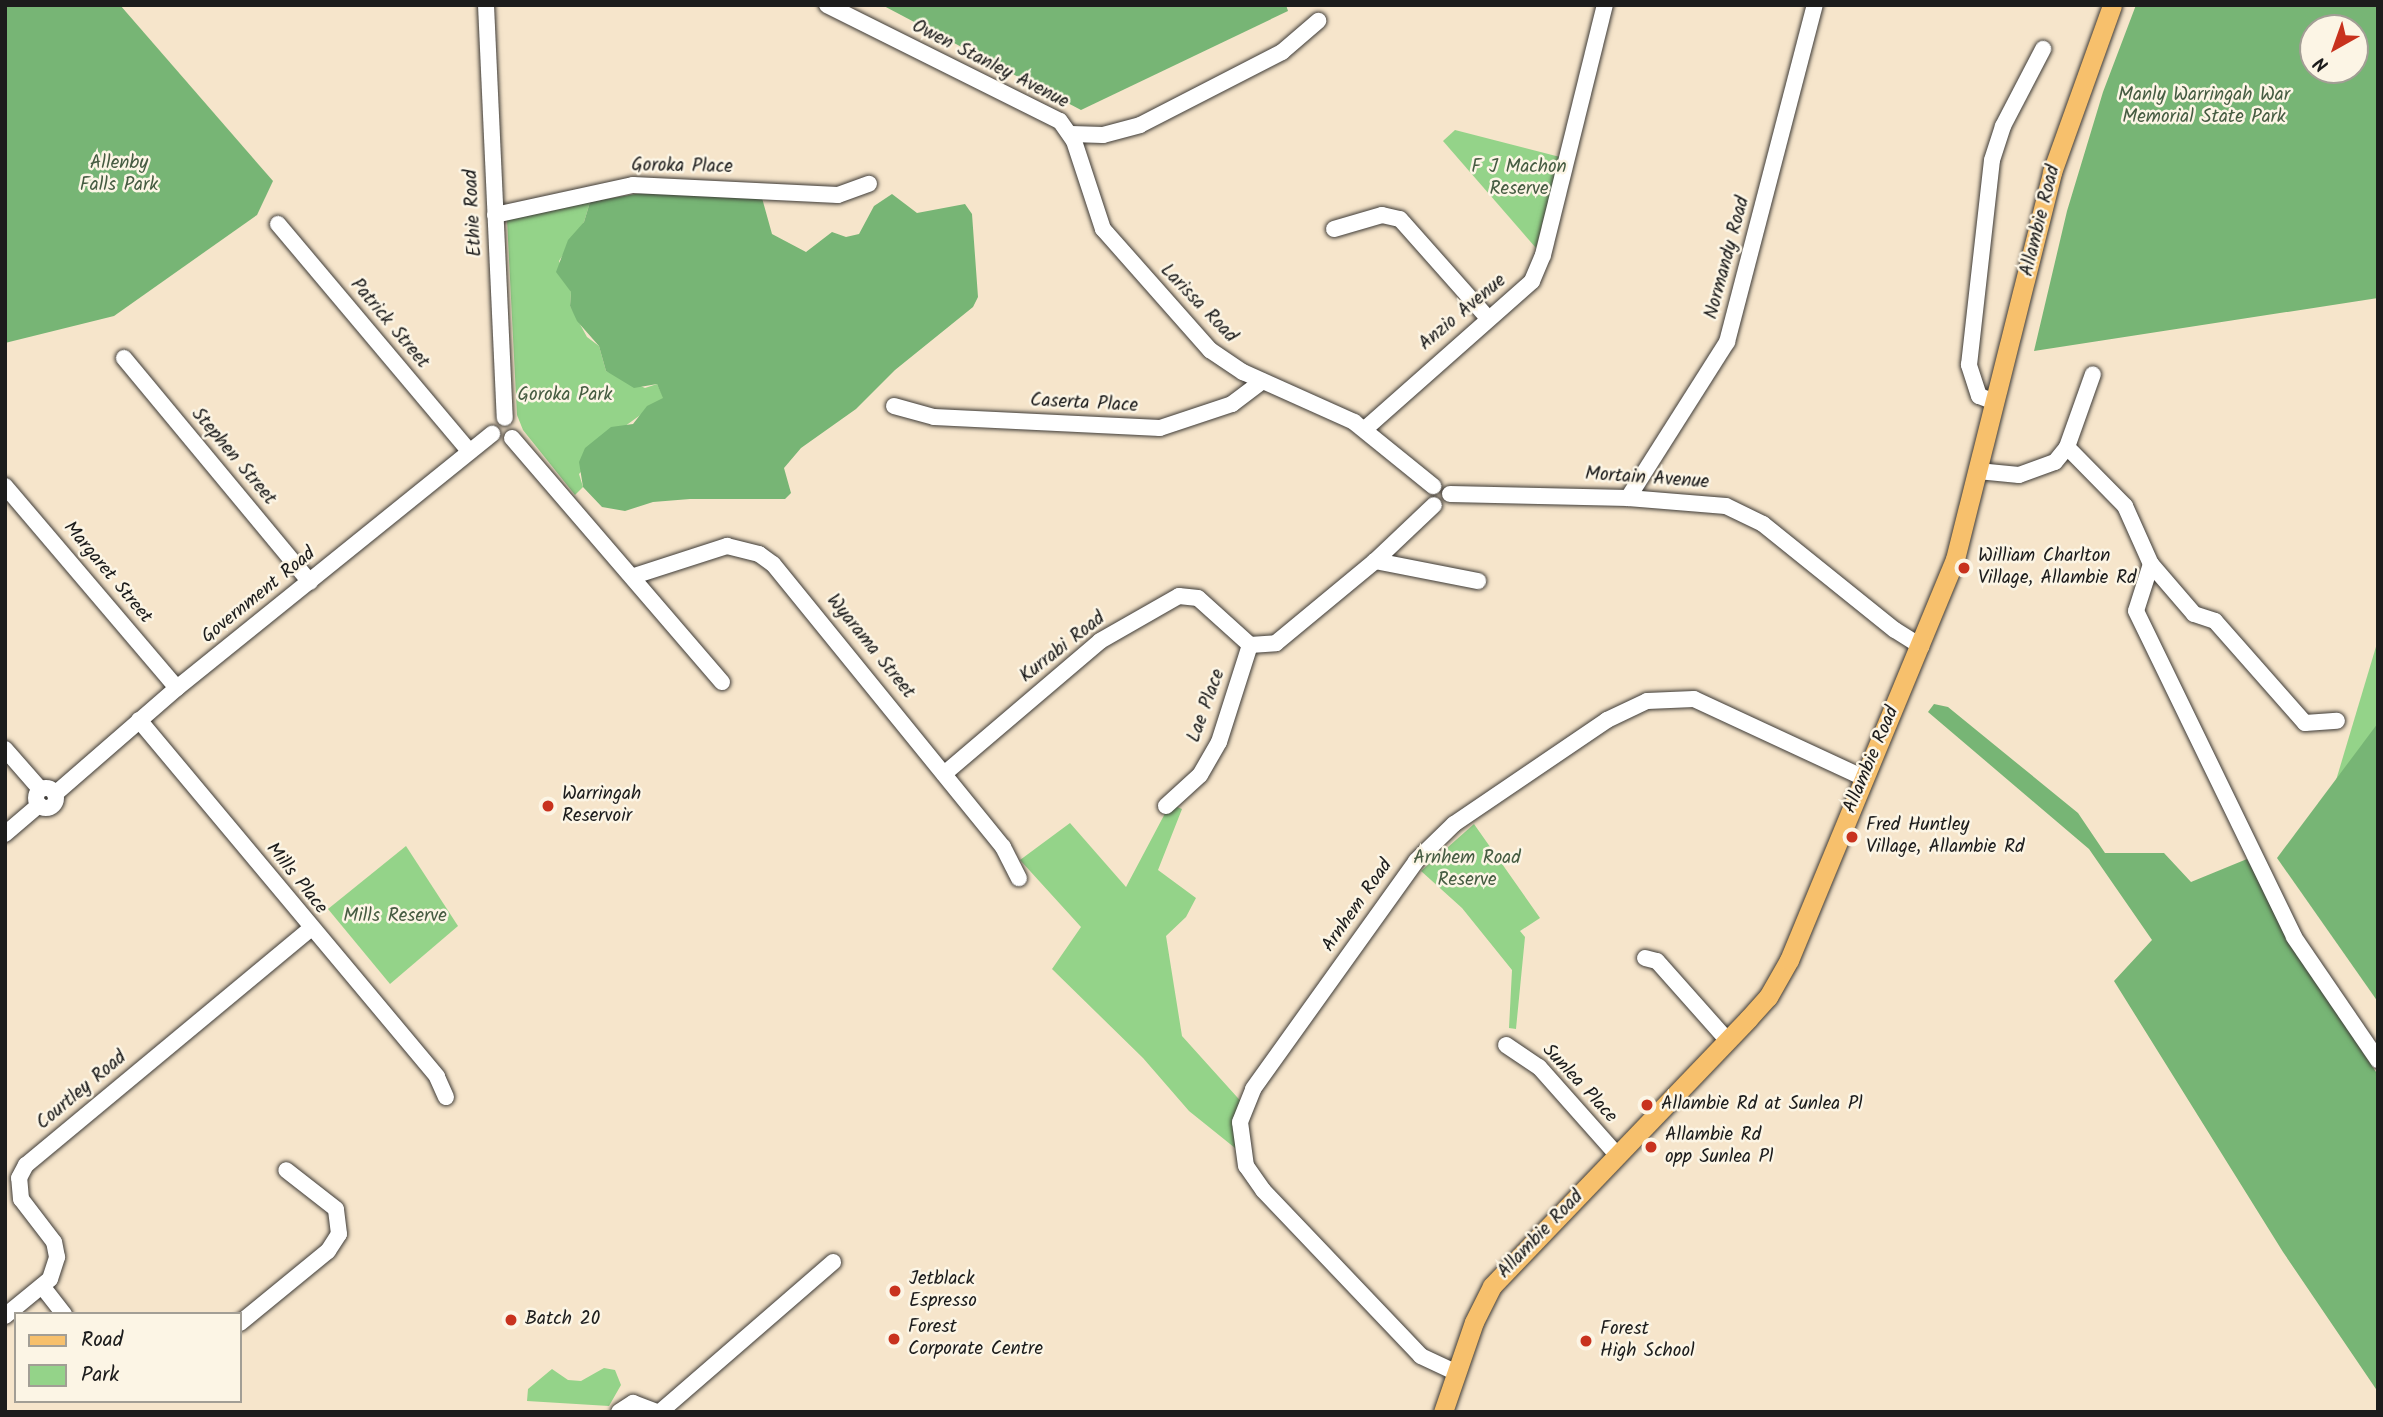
<!DOCTYPE html>
<style>
body{margin:0}
#map{position:relative;width:2383px;height:1417px;overflow:hidden;background:#f6e5cb;font-family:Kalam,sans-serif}
div>[style]{position:absolute}
.green>*{inset:0;background:#94d389}
.forest>*{inset:0;background:#77b575}
.roads{filter:drop-shadow(0 0 2px #3d3a36) drop-shadow(0 0 2px #3d3a36)}
.minor>*{height:16px;margin:-8px;padding:0 8px;transform-origin:8px;border-radius:8px;background:#fff}
.minor>.ring{margin:-8px;padding:0;box-sizing:content-box;background:none;border:16px solid #fff;border-radius:50%}
.major>*{height:19px;margin:-9.5px;padding:0 9.5px;transform-origin:9.5px;border-radius:9.5px;background:#f7c06c}
.dots>*{width:19px;height:19px;translate:-50% -50%;box-sizing:border-box;border:4px solid #fcf5e5;border-radius:50%}
span{translate:-50% -50%;white-space:nowrap;text-align:center;line-height:1.15;-webkit-text-stroke:5px #fcf5e5;paint-order:stroke}
.street-label{font-size:19px;color:#1c1c1c}
.park-label{font-size:19px;color:#465c42}
.poi-label{font-size:19px;color:#1c1c1c}
.left{translate:0 -50%;text-align:left}
.frame{position:absolute;inset:0;border:7px solid #1c1c1c;pointer-events:none}
.legend{position:absolute;left:14px;top:1312px;width:228px;height:91px;box-sizing:border-box;background:#fcf5e5;border:2px solid #a29e95;margin:0;padding:9px 12px;list-style:none;font-size:21px;color:#1c1c1c}
.legend li{display:flex;align-items:center;gap:14px;height:35px}
.legend b{width:35px;border:2px solid #a29e95}
.north{position:absolute;left:2299px;top:14px;width:70px;height:70px;box-sizing:border-box;background:#fcf5e5;border:2px solid #a29e95;border-radius:50%;rotate:220deg;font-size:19px;font-weight:700;line-height:28px;text-align:center;color:#1c1c1c}
.north::after{content:'';display:block;margin:auto;width:24px;height:32px;background:#c8321e;clip-path:polygon(50% 0,100% 100%,50% 72%,0 100%)}
</style>
<div id="map">
<div class="green">
<i style="clip-path:polygon(1455px 130px,1560px 157px,1536px 248px,1443px 141px)"></i>
<i style="clip-path:polygon(590px 202px,584px 222px,559px 261px,571px 292px,570px 306px,587px 337px,599px 346px,606px 371px,645px 388px,657px 384px,664px 398px,621px 429px,579px 474px,583px 487px,575px 495px,523px 430px,517px 415px,507px 220px)"></i>
<i style="clip-path:polygon(2378px 640px,2378px 820px,2334px 787px)"></i>
<i style="clip-path:polygon(1170px 804px,1182px 809px,1158px 870px,1196px 898px,1186px 917px,1166px 936px,1182px 1036px,1246px 1107px,1245px 1156px,1189px 1111px,1143px 1058px,1052px 969px,1081px 927px,1020px 860px,1070px 823px,1126px 887px)"></i>
<i style="clip-path:polygon(1474px 824px,1540px 918px,1520px 931px,1525px 937px,1516px 1029px,1509px 1028px,1512px 970px,1462px 908px,1421px 871px)"></i>
<i style="clip-path:polygon(406px 846px,458px 926px,390px 984px,328px 909px)"></i>
<i style="clip-path:polygon(604px 1368px,615px 1370px,621px 1385px,609px 1406px,527px 1401px,528px 1389px,552px 1369px,568px 1380px,581px 1381px)"></i>
</div>
<div class="forest">
<i style="clip-path:polygon(5px 5px,120px 5px,273px 181px,257px 215px,114px 316px,5px 343px)"></i>
<i style="clip-path:polygon(882px 5px,1286px 5px,1288px 11px,1081px 110px)"></i>
<i style="clip-path:polygon(evenodd,2136px 5px,2378px 5px,2378px 298px,2034px 351px,2067px 211px,2103px 92px,2136px 5px,2355px 28px,2355px 70px,2313px 70px,2313px 28px,2355px 28px)"></i>
<i style="clip-path:polygon(641px 193px,762px 198px,772px 234px,806px 252px,832px 232px,846px 237px,859px 234px,874px 206px,892px 194px,917px 213px,965px 204px,972px 214px,978px 297px,973px 307px,895px 370px,856px 409px,801px 448px,784px 468px,791px 493px,785px 499px,690px 499px,653px 502px,625px 511px,602px 507px,583px 487px,579px 462px,585px 448px,611px 427px,633px 424px,647px 406px,663px 398px,657px 384px,634px 388px,606px 371px,599px 346px,577px 321px,570px 306px,571px 292px,556px 272px,568px 240px,584px 222px,590px 202px)"></i>
<i style="clip-path:polygon(1934px 704px,1948px 707px,2078px 813px,2105px 853px,2164px 853px,2191px 882px,2247px 859px,2289px 941px,2378px 1075px,2378px 1392px,2283px 1252px,2114px 981px,2152px 940px,2089px 849px,1928px 712px)"></i>
<i style="clip-path:polygon(2378px 723px,2378px 1002px,2277px 858px)"></i>
</div>
<div class="roads">
<div class="minor">
<i style="left:486px;top:5px;width:413px;rotate:87.4deg"></i>
<i style="left:827px;top:5px;width:260px;rotate:26.5deg"></i>
<i style="left:1060px;top:121px;width:24px;rotate:55deg"></i>
<i style="left:1074px;top:141px;width:93px;rotate:71.8deg"></i>
<i style="left:1103px;top:229px;width:162px;rotate:48.5deg"></i>
<i style="left:1210px;top:350px;width:40px;rotate:34deg"></i>
<i style="left:1243px;top:372px;width:122px;rotate:24.2deg"></i>
<i style="left:1354px;top:422px;width:102px;rotate:39deg"></i>
<i style="left:1071px;top:134px;width:32px;rotate:2deg"></i>
<i style="left:1103px;top:135px;width:38px;rotate:-15deg"></i>
<i style="left:1140px;top:125px;width:160px;rotate:-27.2deg"></i>
<i style="left:1282px;top:52px;width:48px;rotate:-40.7deg"></i>
<i style="left:495px;top:215px;width:141px;rotate:-12.3deg"></i>
<i style="left:633px;top:185px;width:205px;rotate:2.8deg"></i>
<i style="left:838px;top:195px;width:33px;rotate:-20deg"></i>
<i style="left:278px;top:224px;width:297px;rotate:49.9deg"></i>
<i style="left:1334px;top:229px;width:50px;rotate:-16.3deg"></i>
<i style="left:1382px;top:215px;width:18px;rotate:13deg"></i>
<i style="left:1400px;top:219px;width:132px;rotate:48.4deg"></i>
<i style="left:124px;top:358px;width:291px;rotate:50.3deg"></i>
<i style="left:1995px;top:402px;width:17px;rotate:-159deg"></i>
<i style="left:1979px;top:396px;width:33px;rotate:-108deg"></i>
<i style="left:1969px;top:365px;width:206px;rotate:-83.6deg"></i>
<i style="left:1992px;top:160px;width:36px;rotate:-72deg"></i>
<i style="left:2003px;top:126px;width:87px;rotate:-62.5deg"></i>
<i style="left:894px;top:406px;width:41px;rotate:15.4deg"></i>
<i style="left:934px;top:417px;width:226px;rotate:2.8deg"></i>
<i style="left:1160px;top:428px;width:76px;rotate:-18.4deg"></i>
<i style="left:1232px;top:404px;width:38px;rotate:-37deg"></i>
<i style="left:1365px;top:429px;width:223px;rotate:-41.5deg"></i>
<i style="left:1532px;top:281px;width:28px;rotate:-67deg"></i>
<i style="left:1543px;top:255px;width:258px;rotate:-76.1deg"></i>
<i style="left:512px;top:438px;width:322px;rotate:49.3deg"></i>
<i style="left:2067px;top:447px;width:83px;rotate:45.5deg"></i>
<i style="left:2125px;top:506px;width:64px;rotate:65.9deg"></i>
<i style="left:2151px;top:564px;width:66px;rotate:49.3deg"></i>
<i style="left:2194px;top:614px;width:22px;rotate:18deg"></i>
<i style="left:2215px;top:621px;width:136px;rotate:48.6deg"></i>
<i style="left:2305px;top:723px;width:32px;rotate:-4deg"></i>
<i style="left:1978px;top:471px;width:41px;rotate:5.6deg"></i>
<i style="left:2019px;top:475px;width:38px;rotate:-20deg"></i>
<i style="left:2055px;top:462px;width:19px;rotate:-51deg"></i>
<i style="left:2067px;top:447px;width:77px;rotate:-70.4deg"></i>
<i style="left:5px;top:486px;width:265px;rotate:49.6deg"></i>
<i style="left:1450px;top:494px;width:178px;rotate:1.3deg"></i>
<i style="left:1628px;top:498px;width:98px;rotate:4.7deg"></i>
<i style="left:1726px;top:506px;width:41px;rotate:25.9deg"></i>
<i style="left:1763px;top:524px;width:169px;rotate:38.8deg"></i>
<i style="left:1895px;top:630px;width:31px;rotate:32deg"></i>
<i style="left:1628px;top:498px;width:185px;rotate:-57.6deg"></i>
<i style="left:1727px;top:342px;width:348px;rotate:-75.4deg"></i>
<i style="left:1375px;top:561px;width:105px;rotate:11deg"></i>
<i style="left:2151px;top:564px;width:49px;rotate:107.7deg"></i>
<i style="left:2136px;top:611px;width:362px;rotate:64.1deg"></i>
<i style="left:2294px;top:937px;width:149px;rotate:55.7deg"></i>
<i style="left:634px;top:576px;width:98px;rotate:-17.9deg"></i>
<i style="left:727px;top:546px;width:33px;rotate:14deg"></i>
<i style="left:759px;top:554px;width:17px;rotate:36deg"></i>
<i style="left:773px;top:564px;width:365px;rotate:50.9deg"></i>
<i style="left:1003px;top:847px;width:35px;rotate:63deg"></i>
<i style="left:139px;top:720px;width:465px;rotate:50.1deg"></i>
<i style="left:437px;top:1077px;width:22px;rotate:66deg"></i>
<i style="left:5px;top:749px;width:53px;rotate:48.8deg"></i>
<i style="left:944px;top:774px;width:205px;rotate:-40.4deg"></i>
<i style="left:1100px;top:641px;width:91px;rotate:-29.7deg"></i>
<i style="left:1179px;top:596px;width:19px;rotate:6deg"></i>
<i style="left:1198px;top:598px;width:70px;rotate:42.1deg"></i>
<i style="left:1250px;top:645px;width:26px;rotate:-4deg"></i>
<i style="left:1276px;top:643px;width:129px;rotate:-39.6deg"></i>
<i style="left:1375px;top:561px;width:81px;rotate:-43.5deg"></i>
<i class="ring" style="left:36px;top:788px;width:4px;height:4px"></i>
<i style="left:55px;top:794px;width:162px;rotate:-41deg"></i>
<i style="left:177px;top:688px;width:405px;rotate:-38.9deg"></i>
<i style="left:1166px;top:806px;width:46px;rotate:-42.4deg"></i>
<i style="left:1200px;top:775px;width:38px;rotate:-60deg"></i>
<i style="left:1219px;top:742px;width:102px;rotate:-72.3deg"></i>
<i style="left:5px;top:834px;width:45px;rotate:-40.5deg"></i>
<i style="left:1645px;top:958px;width:12px;rotate:14deg"></i>
<i style="left:1657px;top:961px;width:107px;rotate:48.4deg"></i>
<i style="left:1506px;top:1045px;width:40px;rotate:34deg"></i>
<i style="left:1539px;top:1067px;width:119px;rotate:48.4deg"></i>
<i style="left:42px;top:1286px;width:36px;rotate:52deg"></i>
<i style="left:5px;top:1316px;width:58px;rotate:-39.4deg"></i>
<i style="left:50px;top:1279px;width:23px;rotate:-72deg"></i>
<i style="left:57px;top:1257px;width:15px;rotate:-101deg"></i>
<i style="left:54px;top:1242px;width:54px;rotate:-127.5deg"></i>
<i style="left:21px;top:1199px;width:21px;rotate:-95deg"></i>
<i style="left:19px;top:1178px;width:15px;rotate:-62deg"></i>
<i style="left:26px;top:1165px;width:369px;rotate:-39.7deg"></i>
<i style="left:240px;top:1323px;width:114px;rotate:-39.3deg"></i>
<i style="left:328px;top:1251px;width:20px;rotate:-57deg"></i>
<i style="left:339px;top:1234px;width:25px;rotate:-97deg"></i>
<i style="left:336px;top:1209px;width:63px;rotate:-142deg"></i>
<i style="left:1457px;top:1373px;width:40px;rotate:-155deg"></i>
<i style="left:1421px;top:1356px;width:229px;rotate:-133.6deg"></i>
<i style="left:1263px;top:1190px;width:29px;rotate:-125deg"></i>
<i style="left:1246px;top:1166px;width:44px;rotate:-97.8deg"></i>
<i style="left:1240px;top:1122px;width:35px;rotate:-68deg"></i>
<i style="left:1253px;top:1089px;width:280px;rotate:-54.4deg"></i>
<i style="left:1416px;top:861px;width:53px;rotate:-44.2deg"></i>
<i style="left:1454px;top:824px;width:185px;rotate:-34.2deg"></i>
<i style="left:1607px;top:720px;width:44px;rotate:-25.4deg"></i>
<i style="left:1647px;top:701px;width:47px;rotate:-2.4deg"></i>
<i style="left:1694px;top:699px;width:187px;rotate:24.9deg"></i>
<i style="left:619px;top:1412px;width:17px;rotate:-33deg"></i>
<i style="left:633px;top:1403px;width:26px;rotate:21deg"></i>
<i style="left:660px;top:1412px;width:229px;rotate:-40.9deg"></i>
</div>
<div class="major">
<i style="left:1443px;top:1412px;width:95px;rotate:-71deg"></i>
<i style="left:1474px;top:1322px;width:40px;rotate:-63.4deg"></i>
<i style="left:1492px;top:1286px;width:370px;rotate:-46.2deg"></i>
<i style="left:1748px;top:1019px;width:30px;rotate:-48deg"></i>
<i style="left:1768px;top:997px;width:43px;rotate:-60.4deg"></i>
<i style="left:1789px;top:960px;width:434px;rotate:-67.5deg"></i>
<i style="left:1955px;top:559px;width:399px;rotate:-75.9deg"></i>
<i style="left:2052px;top:172px;width:177px;rotate:-70.2deg"></i>
</div>
</div>
<div class="dots">
<i style="left:1964px;top:568px;background:#c8321e"></i>
<i style="left:548px;top:806px;background:#c8321e"></i>
<i style="left:1852px;top:837px;background:#c8321e"></i>
<i style="left:1647px;top:1105px;background:#c8321e"></i>
<i style="left:1651px;top:1147px;background:#c8321e"></i>
<i style="left:895px;top:1291px;background:#c8321e"></i>
<i style="left:511px;top:1320px;background:#c8321e"></i>
<i style="left:894px;top:1339px;background:#c8321e"></i>
<i style="left:1586px;top:1341px;background:#c8321e"></i>
</div>
<div class="street-label">
<span style="left:990px;top:65px;rotate:27deg">Owen Stanley Avenue</span>
<span style="left:682px;top:167px;rotate:1deg">Goroka Place</span>
<span style="left:474px;top:213px;rotate:-93deg">Ethie Road</span>
<span style="left:2041px;top:221px;rotate:-76deg">Allambie Road</span>
<span style="left:1728px;top:258px;rotate:-75deg">Normandy Road</span>
<span style="left:1198px;top:304px;rotate:46deg">Larissa Road</span>
<span style="left:1463px;top:313px;rotate:-40deg">Anzio Avenue</span>
<span style="left:389px;top:324px;rotate:50deg">Patrick Street</span>
<span style="left:1084px;top:404px;rotate:3deg">Caserta Place</span>
<span style="left:233px;top:457px;rotate:50deg">Stephen Street</span>
<span style="left:1647px;top:479px;rotate:4deg">Mortain Avenue</span>
<span style="left:107px;top:573px;rotate:50deg">Margaret Street</span>
<span style="left:259px;top:596px;rotate:-39deg">Government Road</span>
<span style="left:870px;top:647px;rotate:51deg">Wyarama Street</span>
<span style="left:1063px;top:648px;rotate:-38deg">Kurrabi Road</span>
<span style="left:1207px;top:706px;rotate:-70deg">Lae Place</span>
<span style="left:1872px;top:760px;rotate:-67deg">Allambie Road</span>
<span style="left:296px;top:879px;rotate:51deg">Mills Place</span>
<span style="left:1358px;top:906px;rotate:-55deg">Arnhem Road</span>
<span style="left:1579px;top:1084px;rotate:47deg">Sunlea Place</span>
<span style="left:82px;top:1091px;rotate:-40deg">Courtley Road</span>
<span style="left:1541px;top:1235px;rotate:-46deg">Allambie Road</span>
</div>
<div class="park-label">
<span style="left:2204px;top:107px">Manly Warringah War<br>Memorial State Park</span>
<span style="left:119px;top:175px">Allenby<br>Falls Park</span>
<span style="left:1519px;top:179px">F J Machon<br>Reserve</span>
<span style="left:565px;top:396px">Goroka Park</span>
<span style="left:1467px;top:870px">Arnhem Road<br>Reserve</span>
<span style="left:395px;top:917px">Mills Reserve</span>
</div>
<div class="poi-label">
<span class="left" style="left:1978px;top:568px">William Charlton<br>Village, Allambie Rd</span>
<span class="left" style="left:562px;top:806px">Warringah<br>Reservoir</span>
<span class="left" style="left:1866px;top:837px">Fred Huntley<br>Village, Allambie Rd</span>
<span class="left" style="left:1661px;top:1105px">Allambie Rd at Sunlea Pl</span>
<span class="left" style="left:1665px;top:1147px">Allambie Rd<br>opp Sunlea Pl</span>
<span class="left" style="left:909px;top:1291px">Jetblack<br>Espresso</span>
<span class="left" style="left:525px;top:1320px">Batch 20</span>
<span class="left" style="left:908px;top:1339px">Forest<br>Corporate Centre</span>
<span class="left" style="left:1600px;top:1341px">Forest<br>High School</span>
</div>
<div class="frame"></div>
<ul class="legend">
<li><b style="height:9px;background:#f7c06c"></b>Road</li>
<li><b style="height:19px;background:#94d389"></b>Park</li>
</ul>
<div class="north">N</div>
</div>
